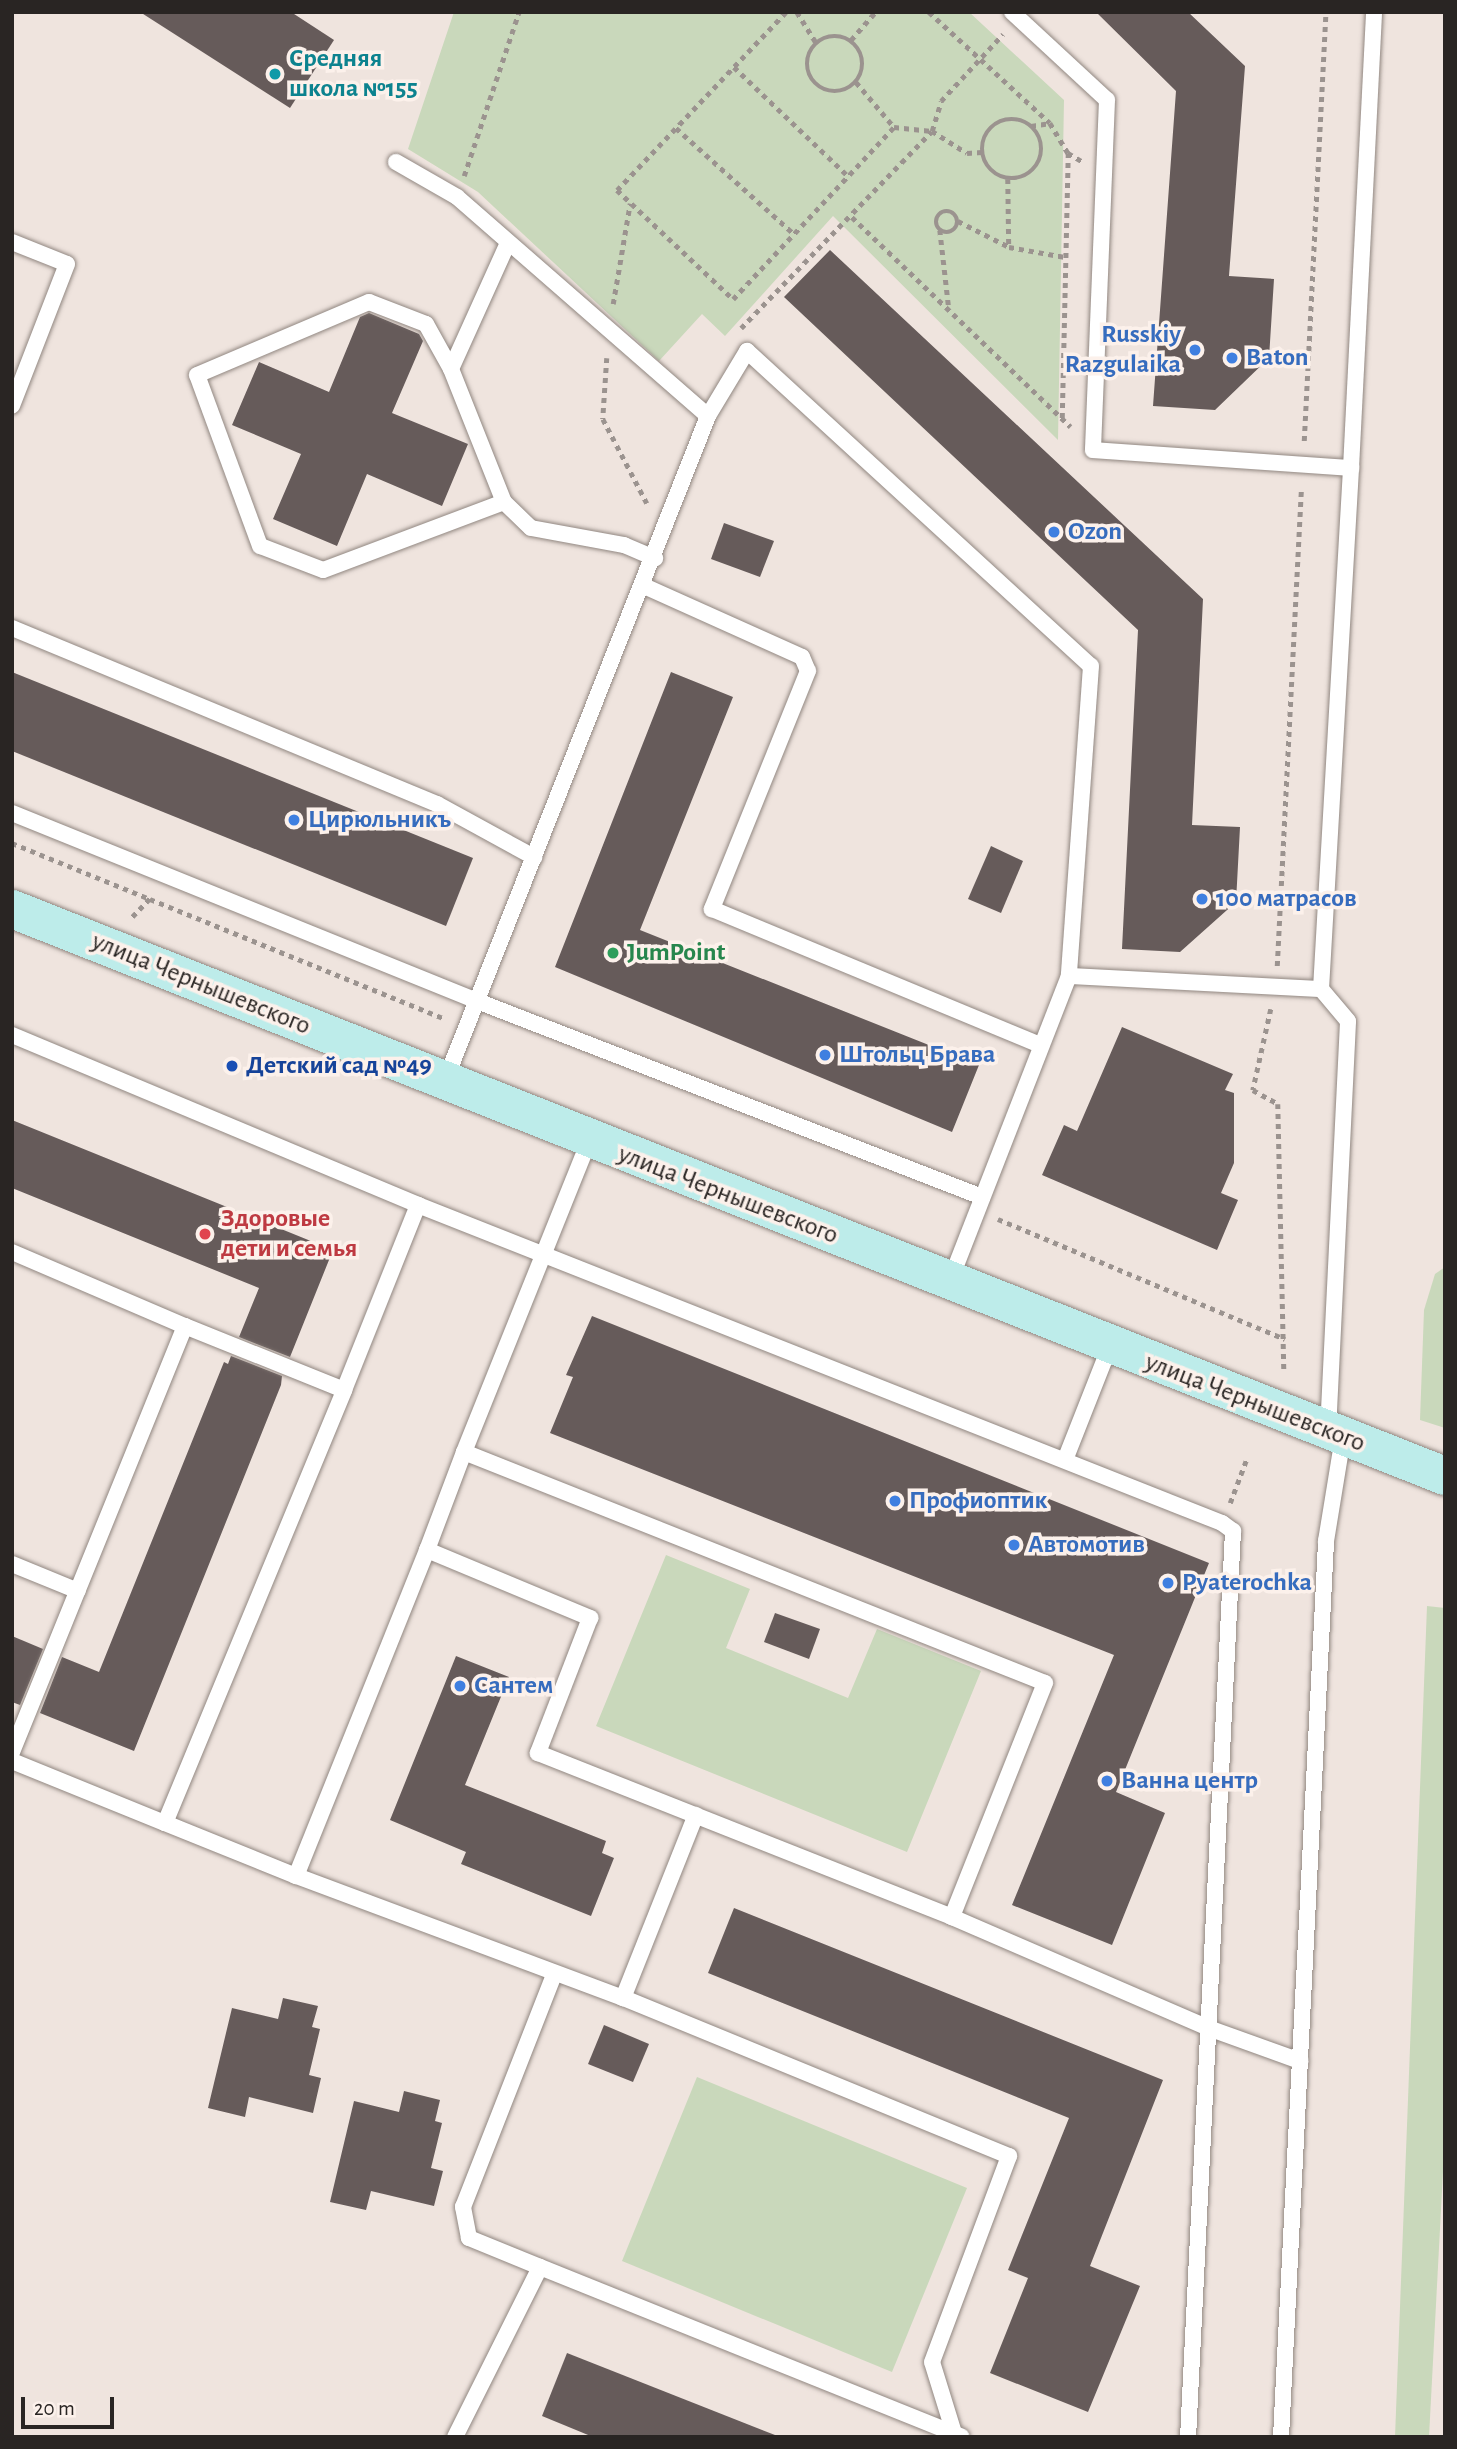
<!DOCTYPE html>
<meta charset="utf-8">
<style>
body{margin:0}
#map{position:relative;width:1457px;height:2449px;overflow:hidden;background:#efe4de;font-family:"Alegreya Sans",sans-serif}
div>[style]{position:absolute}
.green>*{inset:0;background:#c9d8bb}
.building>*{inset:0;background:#665b5a}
.path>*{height:4.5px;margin-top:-2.25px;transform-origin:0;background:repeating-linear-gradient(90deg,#9b938f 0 5px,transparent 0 10px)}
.path>.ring{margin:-2.25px;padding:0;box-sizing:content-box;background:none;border:4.5px solid #9b938f;border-radius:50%}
.roads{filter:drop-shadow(0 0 2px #918781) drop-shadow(0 0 2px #918781)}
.service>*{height:16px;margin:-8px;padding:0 8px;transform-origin:8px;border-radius:8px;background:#fff}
.secondary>*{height:38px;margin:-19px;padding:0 19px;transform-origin:19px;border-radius:19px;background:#bdecea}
.dots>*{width:19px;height:19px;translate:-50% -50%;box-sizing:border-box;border:4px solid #fcf1eb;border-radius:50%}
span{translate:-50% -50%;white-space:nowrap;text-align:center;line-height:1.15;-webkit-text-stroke:7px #fcf1eb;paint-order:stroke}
.culture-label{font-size:26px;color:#0d838f;font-weight:700}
.left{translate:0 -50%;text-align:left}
.shop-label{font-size:26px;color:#366cbe;font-weight:700}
.right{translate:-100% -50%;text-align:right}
.leisure-label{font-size:26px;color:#27864d;font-weight:700}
.street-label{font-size:26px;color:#292523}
.transit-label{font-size:26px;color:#164399;font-weight:700}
.health-label{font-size:26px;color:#be3a42;font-weight:700}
.frame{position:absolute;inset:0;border:14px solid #292523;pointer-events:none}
.scale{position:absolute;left:21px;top:2397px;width:93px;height:32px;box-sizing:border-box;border:4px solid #292523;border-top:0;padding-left:9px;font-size:21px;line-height:24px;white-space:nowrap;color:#292523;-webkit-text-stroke:5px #fcf1eb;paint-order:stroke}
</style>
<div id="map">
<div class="green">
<i style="clip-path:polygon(454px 12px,969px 12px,1064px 100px,1058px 440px,833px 216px,725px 336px,702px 314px,659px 361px,478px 192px,408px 149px)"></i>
<i style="clip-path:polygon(1445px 1267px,1445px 1428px,1420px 1420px,1424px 1310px,1435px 1274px)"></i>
<i style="clip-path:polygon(666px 1555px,750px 1589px,726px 1648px,848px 1698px,877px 1629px,981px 1671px,907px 1852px,596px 1726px)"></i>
<i style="clip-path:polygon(1427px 1606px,1445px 1608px,1445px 2134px,1429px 2437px,1395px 2437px)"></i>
<i style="clip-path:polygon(697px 2077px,967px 2188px,892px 2372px,622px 2261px)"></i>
</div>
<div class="building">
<i style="clip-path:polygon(140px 12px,291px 12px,334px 40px,290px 108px)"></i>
<i style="clip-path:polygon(1096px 12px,1188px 12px,1245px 66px,1229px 276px,1274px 279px,1269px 358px,1215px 410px,1153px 406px,1176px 91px)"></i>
<i style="clip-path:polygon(830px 250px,1203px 599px,1192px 825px,1240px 827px,1236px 902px,1180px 952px,1122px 949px,1138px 630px,784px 297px)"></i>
<i style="clip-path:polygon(369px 313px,419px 334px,423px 341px,392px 413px,468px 444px,442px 506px,367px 474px,337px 546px,273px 519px,301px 454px,232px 425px,259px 362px,329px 392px,360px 317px)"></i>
<i style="clip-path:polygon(724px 523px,774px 541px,760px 577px,711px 559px)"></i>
<i style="clip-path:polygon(12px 672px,473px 858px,446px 926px,12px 751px)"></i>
<i style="clip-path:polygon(671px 672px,733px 697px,640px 930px,979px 1065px,952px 1132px,555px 967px)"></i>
<i style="clip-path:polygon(991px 846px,1023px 861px,1001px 913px,968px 899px)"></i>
<i style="clip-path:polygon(1122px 1027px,1233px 1074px,1225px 1090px,1234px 1093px,1234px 1163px,1221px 1193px,1238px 1200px,1217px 1250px,1042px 1175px,1064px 1125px,1077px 1131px)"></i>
<i style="clip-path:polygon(12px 1120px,333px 1250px,290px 1357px,239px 1337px,259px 1288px,12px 1188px)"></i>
<i style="clip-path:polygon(592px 1316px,1209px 1563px,1116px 1792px,1165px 1813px,1112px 1945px,1012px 1905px,1114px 1655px,550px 1433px,573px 1377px,566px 1375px)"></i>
<i style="clip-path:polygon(231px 1356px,282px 1376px,281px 1385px,134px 1751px,40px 1713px,62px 1657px,99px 1672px,224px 1362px,228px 1364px)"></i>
<i style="clip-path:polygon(775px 1613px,820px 1629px,809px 1659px,764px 1642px)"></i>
<i style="clip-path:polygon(12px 1636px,43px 1649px,20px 1705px,12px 1702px)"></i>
<i style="clip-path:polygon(456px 1656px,509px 1677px,465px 1785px,606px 1841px,602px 1853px,614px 1858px,591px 1916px,461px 1864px,466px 1852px,390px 1820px)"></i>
<i style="clip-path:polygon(734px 1908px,1163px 2080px,1090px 2266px,1140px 2286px,1088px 2412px,990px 2373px,1028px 2278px,1008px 2270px,1069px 2118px,708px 1973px)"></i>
<i style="clip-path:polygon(283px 1998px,318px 2006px,312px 2027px,320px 2029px,309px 2075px,321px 2078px,313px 2113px,249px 2097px,245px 2117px,208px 2108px,232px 2008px,278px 2019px)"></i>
<i style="clip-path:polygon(604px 2025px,649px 2044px,633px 2082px,588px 2064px)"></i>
<i style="clip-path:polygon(404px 2091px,440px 2100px,435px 2121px,442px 2123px,431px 2168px,443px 2171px,434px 2206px,371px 2191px,366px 2210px,330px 2202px,354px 2101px,399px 2112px)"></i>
<i style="clip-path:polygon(567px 2353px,775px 2435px,775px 2437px,593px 2437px,542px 2416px)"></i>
</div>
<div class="path">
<i style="left:797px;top:12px;width:36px;rotate:58deg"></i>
<i style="left:929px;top:12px;width:164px;rotate:42.5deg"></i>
<i style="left:1050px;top:123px;width:35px;rotate:59deg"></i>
<i style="left:1068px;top:153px;width:17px;rotate:31deg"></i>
<i class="ring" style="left:807px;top:36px;width:51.5px;height:51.5px"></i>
<i style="left:851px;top:40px;width:37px;rotate:-49deg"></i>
<i style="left:734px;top:67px;width:159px;rotate:43.7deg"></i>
<i style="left:856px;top:82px;width:59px;rotate:49.8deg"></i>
<i style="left:894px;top:127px;width:38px;rotate:6deg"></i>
<i style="left:932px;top:131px;width:41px;rotate:32.2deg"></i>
<i style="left:967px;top:153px;width:15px;rotate:-4deg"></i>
<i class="ring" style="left:982px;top:119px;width:55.5px;height:55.5px"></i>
<i style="left:1031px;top:126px;width:18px;rotate:-9deg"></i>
<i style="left:676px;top:128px;width:159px;rotate:41.9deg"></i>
<i style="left:464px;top:176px;width:173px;rotate:-71.5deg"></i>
<i style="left:1008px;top:179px;width:68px;rotate:89.2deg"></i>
<i style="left:1009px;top:247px;width:57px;rotate:10.1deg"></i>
<i style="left:617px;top:190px;width:159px;rotate:43.2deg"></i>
<i style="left:733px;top:299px;width:236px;rotate:-46.9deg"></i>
<i style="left:617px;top:190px;width:245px;rotate:-46.5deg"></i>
<i class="ring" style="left:936px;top:211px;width:17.5px;height:17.5px"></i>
<i style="left:852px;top:217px;width:303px;rotate:43.8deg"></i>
<i style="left:958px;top:221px;width:57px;rotate:27deg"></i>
<i style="left:940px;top:230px;width:80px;rotate:83.5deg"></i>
<i style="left:613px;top:304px;width:102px;rotate:-80.4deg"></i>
<i style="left:741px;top:328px;width:274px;rotate:-45.9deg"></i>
<i style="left:932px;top:131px;width:31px;rotate:-73deg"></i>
<i style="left:941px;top:101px;width:91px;rotate:-47.2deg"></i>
<i style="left:607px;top:358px;width:61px;rotate:93.8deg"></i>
<i style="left:603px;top:419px;width:95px;rotate:62.4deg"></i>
<i style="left:1062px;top:418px;width:265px;rotate:-88.7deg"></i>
<i style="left:1304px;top:441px;width:430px;rotate:-87.1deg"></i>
<i style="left:12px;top:843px;width:149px;rotate:22.1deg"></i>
<i style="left:150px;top:899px;width:28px;rotate:134deg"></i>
<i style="left:150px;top:899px;width:319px;rotate:22.1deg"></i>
<i style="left:1277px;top:966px;width:479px;rotate:-87.1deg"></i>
<i style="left:1271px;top:1009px;width:83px;rotate:102.5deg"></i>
<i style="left:1253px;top:1090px;width:29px;rotate:29deg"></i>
<i style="left:1278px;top:1104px;width:266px;rotate:88.7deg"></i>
<i style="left:998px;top:1219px;width:311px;rotate:22.7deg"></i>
<i style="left:1230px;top:1503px;width:48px;rotate:-69.3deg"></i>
</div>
<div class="roads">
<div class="service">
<i style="left:1012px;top:12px;width:129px;rotate:42.8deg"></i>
<i style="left:1107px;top:100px;width:350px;rotate:92.3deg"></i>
<i style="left:1093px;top:450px;width:259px;rotate:4deg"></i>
<i style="left:1351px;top:468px;width:457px;rotate:-87.1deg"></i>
<i style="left:396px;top:162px;width:70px;rotate:29.8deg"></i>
<i style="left:457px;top:197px;width:333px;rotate:41.1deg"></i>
<i style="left:12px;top:242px;width:59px;rotate:21.8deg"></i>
<i style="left:67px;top:264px;width:152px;rotate:111.2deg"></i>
<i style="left:451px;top:369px;width:138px;rotate:-65.7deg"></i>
<i style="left:504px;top:502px;width:193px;rotate:159.4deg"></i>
<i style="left:323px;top:570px;width:67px;rotate:-159.1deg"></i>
<i style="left:260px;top:546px;width:182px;rotate:-110.2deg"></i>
<i style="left:197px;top:375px;width:187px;rotate:-23deg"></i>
<i style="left:369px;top:302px;width:61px;rotate:21.1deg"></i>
<i style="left:426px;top:324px;width:51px;rotate:60.9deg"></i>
<i style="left:451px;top:369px;width:143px;rotate:68.3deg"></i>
<i style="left:504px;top:502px;width:37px;rotate:44deg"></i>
<i style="left:531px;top:528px;width:95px;rotate:10.4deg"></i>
<i style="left:624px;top:545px;width:34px;rotate:23deg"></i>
<i style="left:644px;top:586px;width:173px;rotate:24.2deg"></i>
<i style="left:802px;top:657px;width:15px;rotate:67deg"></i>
<i style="left:808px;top:671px;width:257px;rotate:112deg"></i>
<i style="left:712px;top:909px;width:356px;rotate:22.5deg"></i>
<i style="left:12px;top:628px;width:460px;rotate:22.5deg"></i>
<i style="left:437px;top:804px;width:111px;rotate:28.7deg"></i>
<i style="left:12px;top:813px;width:502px;rotate:22.01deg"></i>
<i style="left:477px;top:1001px;width:542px;rotate:21.21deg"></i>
<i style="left:12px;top:1035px;width:440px;rotate:22.7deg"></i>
<i style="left:418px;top:1205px;width:199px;rotate:111.8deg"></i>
<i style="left:445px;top:1081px;width:715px;rotate:-68.42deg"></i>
<i style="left:708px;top:416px;width:76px;rotate:-59deg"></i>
<i style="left:747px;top:351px;width:466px;rotate:42.5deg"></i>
<i style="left:1091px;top:666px;width:311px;rotate:94.1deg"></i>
<i style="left:1069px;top:976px;width:252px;rotate:3deg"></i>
<i style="left:589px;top:1141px;width:335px;rotate:111.9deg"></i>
<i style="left:464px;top:1452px;width:625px;rotate:21.68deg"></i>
<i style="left:1045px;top:1683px;width:252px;rotate:111.7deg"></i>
<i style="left:418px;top:1205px;width:865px;rotate:21.58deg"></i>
<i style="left:1222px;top:1523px;width:14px;rotate:36deg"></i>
<i style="left:1233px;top:1531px;width:907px;rotate:92.84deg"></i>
<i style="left:12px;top:1252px;width:188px;rotate:23.2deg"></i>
<i style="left:185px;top:1326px;width:461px;rotate:112.1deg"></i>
<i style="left:950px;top:1281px;width:327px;rotate:-68.7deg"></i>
<i style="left:1328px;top:1431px;width:410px;rotate:-87.2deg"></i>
<i style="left:1348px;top:1021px;width:42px;rotate:-130.2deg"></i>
<i style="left:1321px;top:989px;width:522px;rotate:-86.7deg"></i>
<i style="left:1065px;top:1460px;width:123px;rotate:-68.5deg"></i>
<i style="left:427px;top:1550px;width:105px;rotate:-69.3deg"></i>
<i style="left:12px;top:1564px;width:71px;rotate:22.2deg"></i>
<i style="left:12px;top:1761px;width:165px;rotate:22.1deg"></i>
<i style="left:165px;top:1823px;width:469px;rotate:-67.5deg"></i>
<i style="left:344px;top:1390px;width:171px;rotate:-158.1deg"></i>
<i style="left:165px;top:1823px;width:141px;rotate:22deg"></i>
<i style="left:623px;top:1998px;width:197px;rotate:-68.3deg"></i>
<i style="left:540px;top:2267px;width:77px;rotate:-157.8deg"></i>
<i style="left:469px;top:2238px;width:32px;rotate:-101deg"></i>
<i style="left:463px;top:2207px;width:249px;rotate:-68.6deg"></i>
<i style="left:954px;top:2433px;width:74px;rotate:-107.2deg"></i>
<i style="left:932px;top:2362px;width:220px;rotate:-69.5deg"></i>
<i style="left:1009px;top:2156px;width:417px;rotate:-157.7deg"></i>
<i style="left:623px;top:1998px;width:349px;rotate:-159.5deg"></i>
<i style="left:296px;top:1876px;width:351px;rotate:-68.1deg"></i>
<i style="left:427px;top:1550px;width:177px;rotate:22.6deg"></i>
<i style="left:590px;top:1618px;width:145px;rotate:111.1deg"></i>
<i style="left:538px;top:1753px;width:445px;rotate:21.6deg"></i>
<i style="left:952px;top:1917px;width:282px;rotate:23.4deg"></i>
<i style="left:1211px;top:2029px;width:95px;rotate:19.8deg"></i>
<i style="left:455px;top:2437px;width:190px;rotate:-63.4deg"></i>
<i style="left:540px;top:2267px;width:454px;rotate:21.9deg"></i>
<i style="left:1281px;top:2437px;width:897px;rotate:-87.12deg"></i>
<i style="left:1326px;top:1541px;width:105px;rotate:-80.7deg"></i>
</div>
<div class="secondary">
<i style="left:12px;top:909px;width:1541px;rotate:21.59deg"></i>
</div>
</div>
<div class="dots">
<i style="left:275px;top:74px;background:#0f9aa8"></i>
<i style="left:1195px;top:350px;background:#3f7fe0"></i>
<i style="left:1232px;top:358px;background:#3f7fe0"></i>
<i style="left:1054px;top:532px;background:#3f7fe0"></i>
<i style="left:294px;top:820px;background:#3f7fe0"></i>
<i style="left:1202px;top:899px;background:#3f7fe0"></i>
<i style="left:613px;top:953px;background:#2e9e5b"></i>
<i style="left:825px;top:1055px;background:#3f7fe0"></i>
<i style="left:232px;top:1066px;background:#1a4fb4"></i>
<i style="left:205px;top:1234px;background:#e0444e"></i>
<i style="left:895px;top:1501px;background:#3f7fe0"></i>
<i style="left:1014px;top:1545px;background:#3f7fe0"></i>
<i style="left:1168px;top:1583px;background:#3f7fe0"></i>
<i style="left:460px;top:1686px;background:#3f7fe0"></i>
<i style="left:1107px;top:1781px;background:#3f7fe0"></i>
</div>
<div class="culture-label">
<span class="left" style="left:289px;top:74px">Средняя<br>школа №155</span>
</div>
<div class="shop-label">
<span class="right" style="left:1181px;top:350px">Russkiy<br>Razgulaika</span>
<span class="left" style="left:1246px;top:358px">Baton</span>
<span class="left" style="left:1068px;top:532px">Ozon</span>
<span class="left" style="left:308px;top:820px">Цирюльникъ</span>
<span class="left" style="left:1216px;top:899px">100 матрасов</span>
<span class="left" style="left:839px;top:1055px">Штольц Брава</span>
<span class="left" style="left:909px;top:1501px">Профиоптик</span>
<span class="left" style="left:1028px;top:1545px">Автомотив</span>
<span class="left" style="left:1182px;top:1583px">Pyaterochka</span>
<span class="left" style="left:474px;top:1686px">Сантем</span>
<span class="left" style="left:1121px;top:1781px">Ванна центр</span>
</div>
<div class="leisure-label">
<span class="left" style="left:627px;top:953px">JumPoint</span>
</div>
<div class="street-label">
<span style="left:201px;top:984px;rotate:22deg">улица Чернышевского</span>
<span style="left:728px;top:1195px;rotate:21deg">улица Чернышевского</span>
<span style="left:1255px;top:1403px;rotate:21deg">улица Чернышевского</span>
</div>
<div class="transit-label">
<span class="left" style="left:246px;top:1066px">Детский сад №49</span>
</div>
<div class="health-label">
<span class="left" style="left:221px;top:1234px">Здоровые<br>дети и семья</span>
</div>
<div class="frame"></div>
<div class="scale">20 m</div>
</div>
